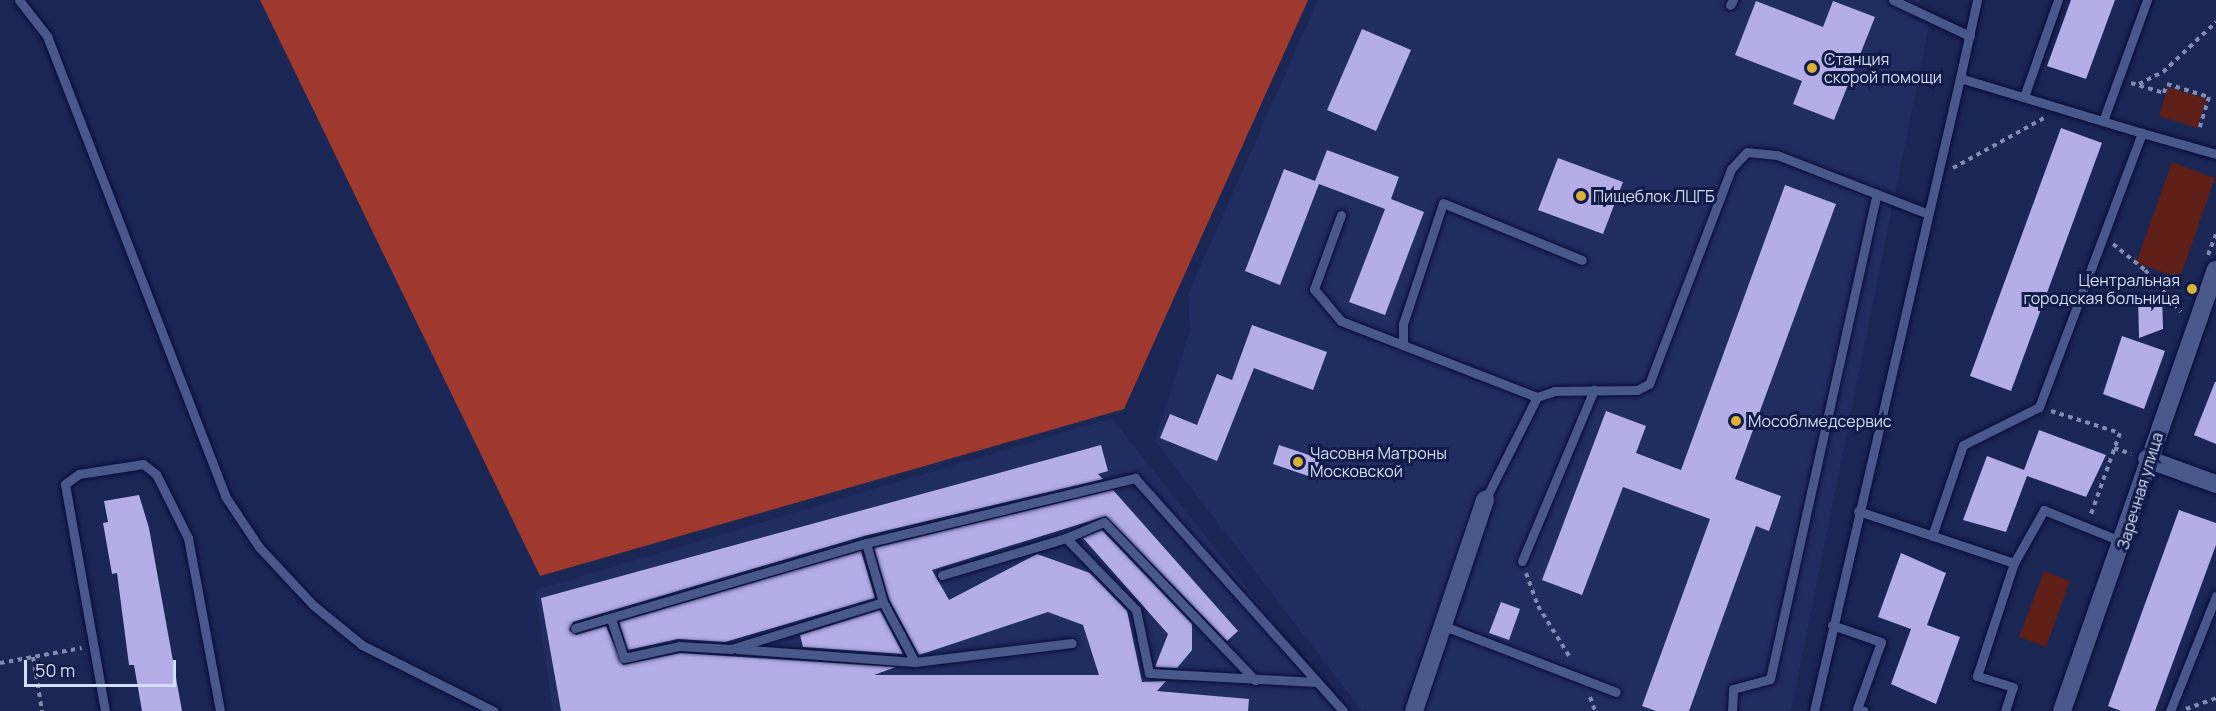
<!DOCTYPE html>
<meta charset="utf-8">
<style>
body{margin:0}
#map{position:relative;width:2216px;height:711px;overflow:hidden;background:#1a2653;font-family:Manrope,sans-serif}
div>[style]{position:absolute}
.built>*{inset:0;background:#202d61}
.green>*{inset:0;background:#5d1f17}
.forest>*{inset:0;background:#9f392d}
.building>*{inset:0;background:#b4ade8}
.path>*{height:4px;margin-top:-2px;transform-origin:0;background:repeating-linear-gradient(90deg,#7f8baf 0 4.5px,transparent 0 9px)}
.roads{filter:drop-shadow(0 0 2px #060b37) drop-shadow(0 0 2px #060b37)}
.service>*{height:9px;margin:-4.5px;padding:0 4.5px;transform-origin:4.5px;border-radius:4.5px;background:#48588a}
.minor>*{height:18px;margin:-9px;padding:0 9px;transform-origin:9px;border-radius:9px;background:#48588a}
.dots>*{width:16px;height:16px;translate:-50% -50%;box-sizing:border-box;border:3px solid #111b48;border-radius:50%}
span{translate:-50% -50%;white-space:nowrap;text-align:center;line-height:1.15;-webkit-text-stroke:6px #111b48;paint-order:stroke}
.poi-label{font-size:16px;color:#d3defb}
.left{translate:0 -50%;text-align:left}
.right{translate:-100% -50%;text-align:right}
.street-label{font-size:16px;color:#d3defb}
.scale{position:absolute;left:24px;top:660px;width:152px;height:27px;box-sizing:border-box;border:3px solid #d3defb;border-top:0;padding-left:8px;font-size:18px;line-height:21px;white-space:nowrap;color:#d3defb;-webkit-text-stroke:4px #111b48;paint-order:stroke}
</style>
<div id="map">
<div class="built">
<i style="clip-path:polygon(1318px 0,1920px 0,1914px 19px,1929px 25px,1791px 711px,1362px 711px,1155px 441px,1190px 330px,1188px 294px)"></i>
<i style="clip-path:polygon(1112px 418px,1344px 711px,553px 711px,535px 590px)"></i>
</div>
<div class="green">
<i style="clip-path:polygon(2168px 87px,2207px 99px,2197px 128px,2159px 116px)"></i>
<i style="clip-path:polygon(2172px 162px,2215px 178px,2180px 278px,2136px 263px)"></i>
<i style="clip-path:polygon(2044px 571px,2070px 581px,2046px 647px,2019px 637px)"></i>
</div>
<div class="forest">
<i style="clip-path:polygon(260px 0,1308px 0,1124px 409px,540px 576px)"></i>
</div>
<div class="building">
<i style="clip-path:polygon(2071px 0,2115px 0,2086px 79px,2047px 66px)"></i>
<i style="clip-path:polygon(1756px 1px,1823px 27px,1833px 1px,1875px 17px,1834px 120px,1793px 104px,1802px 81px,1735px 55px)"></i>
<i style="clip-path:polygon(1362px 29px,1411px 50px,1376px 131px,1327px 110px)"></i>
<i style="clip-path:polygon(2061px 128px,2102px 143px,2011px 391px,1970px 376px)"></i>
<i style="clip-path:polygon(1327px 150px,1399px 177px,1391px 199px,1424px 212px,1385px 315px,1349px 302px,1385px 209px,1319px 184px,1280px 285px,1245px 271px,1284px 169px,1315px 181px)"></i>
<i style="clip-path:polygon(1558px 158px,1623px 182px,1603px 234px,1538px 210px)"></i>
<i style="clip-path:polygon(1785px 185px,1836px 204px,1735px 479px,1781px 496px,1769px 531px,1756px 526px,1689px 711px,1656px 711px,1642px 706px,1710px 519px,1623px 487px,1582px 595px,1542px 580px,1606px 411px,1646px 426px,1636px 453px,1681px 470px)"></i>
<i style="clip-path:polygon(2162px 295px,2163px 329px,2139px 338px,2138px 296px)"></i>
<i style="clip-path:polygon(1252px 325px,1327px 352px,1313px 390px,1254px 368px,1217px 461px,1160px 438px,1170px 414px,1197px 425px,1217px 374px,1232px 380px)"></i>
<i style="clip-path:polygon(2122px 336px,2165px 351px,2144px 409px,2103px 394px)"></i>
<i style="clip-path:polygon(2215px 382px,2216px 382px,2216px 444px,2194px 435px)"></i>
<i style="clip-path:polygon(2039px 430px,2106px 455px,2086px 497px,2027px 476px,2006px 532px,1963px 520px,1987px 456px,2024px 470px)"></i>
<i style="clip-path:polygon(1101px 445px,1108px 471px,1098px 474px,1103px 479px,864px 536px,573px 622px,569px 630px,576px 635px,606px 626px,623px 665px,680px 653px,896px 667px,874px 675px,1099px 675px,1083px 625px,1048px 612px,919px 655px,889px 599px,874px 548px,1113px 490px,1238px 631px,1227px 641px,1106px 516px,932px 570px,949px 600px,1037px 554px,1090px 573px,1127px 611px,1142px 682px,1166px 681px,1157px 691px,1249px 699px,1248px 711px,561px 711px,541px 598px)"></i>
<i style="clip-path:polygon(1279px 445px,1324px 460px,1317px 479px,1273px 464px)"></i>
<i style="clip-path:polygon(139px 495px,149px 528px,182px 711px,142px 711px,134px 665px,129px 665px,117px 573px,112px 574px,103px 523px,108px 522px,104px 501px)"></i>
<i style="clip-path:polygon(2179px 510px,2216px 523px,2216px 545px,2155px 711px,2121px 711px,2108px 706px)"></i>
<i style="clip-path:polygon(1102px 530px,1192px 624px,1192px 650px,1177px 668px,1155px 667px,1168px 634px,1083px 538px)"></i>
<i style="clip-path:polygon(861px 551px,875px 598px,725px 642px,678px 639px,628px 650px,619px 622px)"></i>
<i style="clip-path:polygon(1901px 553px,1946px 573px,1927px 625px,1960px 637px,1936px 704px,1891px 684px,1911px 629px,1878px 617px)"></i>
<i style="clip-path:polygon(1501px 602px,1520px 609px,1509px 640px,1489px 633px)"></i>
<i style="clip-path:polygon(880px 610px,903px 654px,803px 647px,800px 635px)"></i>
</div>
<div class="path">
<i style="left:2131px;top:83px;width:34px;rotate:17deg"></i>
<i style="left:2164px;top:93px;width:9px;rotate:-72deg"></i>
<i style="left:2167px;top:84px;width:44px;rotate:17.2deg"></i>
<i style="left:2209px;top:97px;width:34px;rotate:107deg"></i>
<i style="left:2139px;top:84px;width:27px;rotate:-27deg"></i>
<i style="left:2163px;top:72px;width:73px;rotate:-43.3deg"></i>
<i style="left:1953px;top:168px;width:104px;rotate:-28.8deg"></i>
<i style="left:2113px;top:244px;width:41px;rotate:39.1deg"></i>
<i style="left:2145px;top:270px;width:55px;rotate:49.4deg"></i>
<i style="left:2208px;top:255px;width:22px;rotate:-69deg"></i>
<i style="left:2051px;top:411px;width:72px;rotate:17.7deg"></i>
<i style="left:2120px;top:433px;width:86px;rotate:109.7deg"></i>
<i style="left:2114px;top:448px;width:18px;rotate:19deg"></i>
<i style="left:1526px;top:573px;width:35px;rotate:70deg"></i>
<i style="left:1538px;top:606px;width:62px;rotate:58.1deg"></i>
<i style="left:33px;top:657px;width:55px;rotate:80.5deg"></i>
<i style="left:0;top:663px;width:83px;rotate:-10.4deg"></i>
<i style="left:1590px;top:697px;width:15px;rotate:70deg"></i>
<i style="left:2186px;top:709px;width:32px;rotate:-20deg"></i>
</div>
<div class="roads">
<div class="service">
<i style="left:19px;top:0;width:46px;rotate:52.1deg"></i>
<i style="left:47px;top:36px;width:493px;rotate:68.8deg"></i>
<i style="left:225px;top:496px;width:61px;rotate:56.3deg"></i>
<i style="left:259px;top:547px;width:79px;rotate:47deg"></i>
<i style="left:313px;top:605px;width:63px;rotate:39.2deg"></i>
<i style="left:362px;top:645px;width:147px;rotate:26.7deg"></i>
<i style="left:1893px;top:0;width:85px;rotate:25.1deg"></i>
<i style="left:1730px;top:5px;width:6px;rotate:-59deg"></i>
<i style="left:1960px;top:78px;width:80px;rotate:-77.7deg"></i>
<i style="left:2025px;top:94px;width:100px;rotate:-70.7deg"></i>
<i style="left:2103px;top:121px;width:129px;rotate:-70deg"></i>
<i style="left:2142px;top:133px;width:77px;rotate:15.8deg"></i>
<i style="left:1341px;top:215px;width:79px;rotate:110deg"></i>
<i style="left:1314px;top:289px;width:42px;rotate:49.8deg"></i>
<i style="left:1341px;top:321px;width:210px;rotate:21.2deg"></i>
<i style="left:1403px;top:342px;width:18px;rotate:-90deg"></i>
<i style="left:1403px;top:324px;width:127px;rotate:-71.7deg"></i>
<i style="left:1443px;top:203px;width:150px;rotate:22.3deg"></i>
<i style="left:1485px;top:500px;width:115px;rotate:-63.2deg"></i>
<i style="left:1537px;top:397px;width:18px;rotate:-19deg"></i>
<i style="left:1554px;top:391px;width:83px;rotate:-0.7deg"></i>
<i style="left:1637px;top:390px;width:13px;rotate:-27deg"></i>
<i style="left:1649px;top:384px;width:230px;rotate:-69.1deg"></i>
<i style="left:1731px;top:169px;width:23px;rotate:-47deg"></i>
<i style="left:1747px;top:152px;width:30px;rotate:6deg"></i>
<i style="left:1777px;top:155px;width:160px;rotate:21.3deg"></i>
<i style="left:1858px;top:511px;width:164px;rotate:18.4deg"></i>
<i style="left:1066px;top:538px;width:41px;rotate:-22.8deg"></i>
<i style="left:1104px;top:522px;width:219px;rotate:46.3deg"></i>
<i style="left:1522px;top:561px;width:186px;rotate:-67.2deg"></i>
<i style="left:942px;top:575px;width:129px;rotate:-16.6deg"></i>
<i style="left:1066px;top:538px;width:100px;rotate:45.8deg"></i>
<i style="left:1136px;top:610px;width:64px;rotate:78.3deg"></i>
<i style="left:1149px;top:673px;width:168px;rotate:3.1deg"></i>
<i style="left:611px;top:619px;width:41px;rotate:71.6deg"></i>
<i style="left:624px;top:658px;width:56px;rotate:-12.3deg"></i>
<i style="left:679px;top:646px;width:52px;rotate:3.3deg"></i>
<i style="left:731px;top:649px;width:159px;rotate:-17.2deg"></i>
<i style="left:883px;top:602px;width:61px;rotate:-106.1deg"></i>
<i style="left:1832px;top:625px;width:52px;rotate:19.1deg"></i>
<i style="left:1881px;top:642px;width:71px;rotate:109.7deg"></i>
<i style="left:1857px;top:709px;width:7px;rotate:16deg"></i>
<i style="left:1444px;top:626px;width:184px;rotate:21deg"></i>
<i style="left:575px;top:628px;width:303px;rotate:-16.3deg"></i>
<i style="left:866px;top:543px;width:277px;rotate:-13.6deg"></i>
<i style="left:1135px;top:478px;width:312px;rotate:48.2deg"></i>
<i style="left:737px;top:649px;width:178px;rotate:4.2deg"></i>
<i style="left:915px;top:662px;width:68px;rotate:-118.1deg"></i>
<i style="left:915px;top:662px;width:158px;rotate:-6.9deg"></i>
<i style="left:105px;top:711px;width:230px;rotate:-100deg"></i>
<i style="left:65px;top:484px;width:17px;rotate:-36deg"></i>
<i style="left:79px;top:474px;width:65px;rotate:-8.9deg"></i>
<i style="left:143px;top:464px;width:16px;rotate:38deg"></i>
<i style="left:156px;top:474px;width:72px;rotate:63.4deg"></i>
<i style="left:188px;top:538px;width:176px;rotate:79.5deg"></i>
<i style="left:1732px;top:711px;width:22px;rotate:-87deg"></i>
<i style="left:1733px;top:689px;width:38px;rotate:-15deg"></i>
<i style="left:1770px;top:679px;width:497px;rotate:-77.6deg"></i>
<i style="left:1814px;top:711px;width:650px;rotate:-77.01deg"></i>
<i style="left:1960px;top:78px;width:190px;rotate:16.8deg"></i>
<i style="left:2142px;top:133px;width:293px;rotate:110.6deg"></i>
<i style="left:2039px;top:407px;width:85px;rotate:153.4deg"></i>
<i style="left:1963px;top:445px;width:96px;rotate:108.8deg"></i>
<i style="left:2005px;top:711px;width:25px;rotate:-72deg"></i>
<i style="left:2013px;top:687px;width:38px;rotate:-163deg"></i>
<i style="left:1977px;top:676px;width:119px;rotate:-71.9deg"></i>
<i style="left:2014px;top:563px;width:61px;rotate:-60.5deg"></i>
<i style="left:2044px;top:510px;width:85px;rotate:22.1deg"></i>
<i style="left:2170px;top:711px;width:124px;rotate:-68.2deg"></i>
</div>
<div class="minor">
<i style="left:2147px;top:459px;width:73px;rotate:19.9deg"></i>
<i style="left:1414px;top:711px;width:223px;rotate:-71.4deg"></i>
<i style="left:2062px;top:711px;width:467px;rotate:-70.8deg"></i>
</div>
</div>
<div class="dots">
<i style="left:1812px;top:68px;background:#dbb233"></i>
<i style="left:1581px;top:196px;background:#dbb233"></i>
<i style="left:2192px;top:289px;background:#dbb233"></i>
<i style="left:1736px;top:421px;background:#dbb233"></i>
<i style="left:1298px;top:462px;background:#dbb233"></i>
</div>
<div class="poi-label">
<span class="left" style="left:1824px;top:68px">Станция<br>скорой помощи</span>
<span class="left" style="left:1593px;top:196px">Пищеблок ЛЦГБ</span>
<span class="right" style="left:2180px;top:289px">Центральная<br>городская больница</span>
<span class="left" style="left:1748px;top:421px">Мособлмедсервис</span>
<span class="left" style="left:1310px;top:462px">Часовня Матроны<br>Московской</span>
</div>
<div class="street-label">
<span style="left:2140px;top:491px;rotate:-73deg">Заречная улица</span>
</div>
<div class="scale">50 m</div>
</div>
